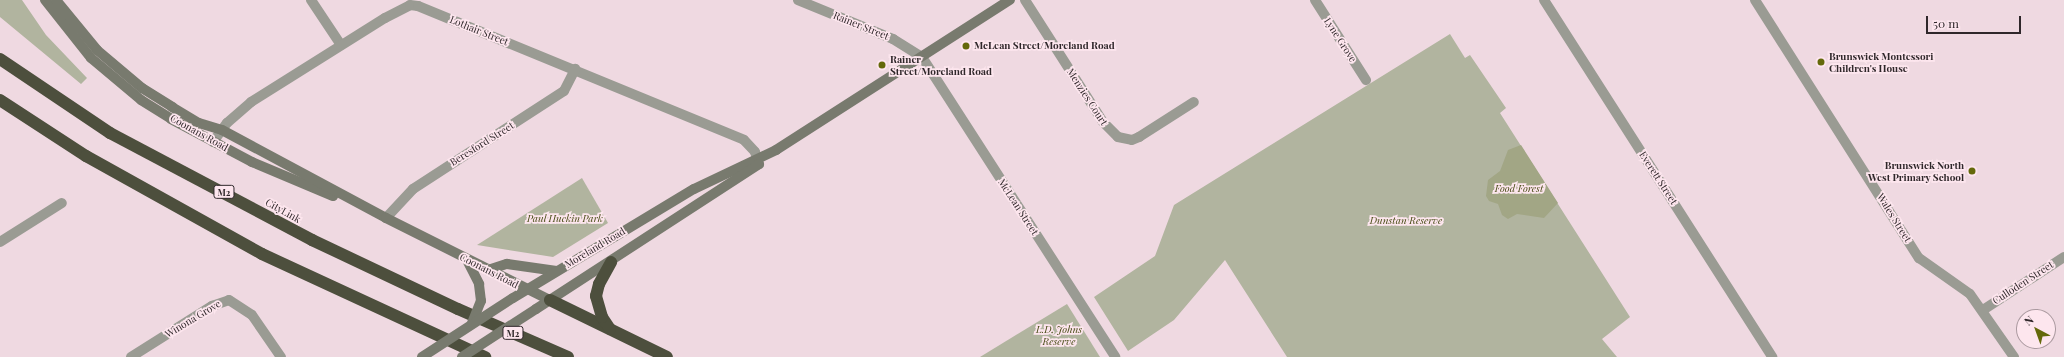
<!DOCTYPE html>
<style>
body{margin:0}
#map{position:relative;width:2064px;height:357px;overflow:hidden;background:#efd9e1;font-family:"Playfair Display",serif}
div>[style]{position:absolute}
.green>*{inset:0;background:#b1b49f}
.forest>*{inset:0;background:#a2a685}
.street>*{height:10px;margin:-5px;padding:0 5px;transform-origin:5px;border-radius:5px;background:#9a9b93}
.secondary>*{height:10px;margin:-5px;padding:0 5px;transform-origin:5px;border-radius:5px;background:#787a6e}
.highway>*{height:12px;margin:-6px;padding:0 6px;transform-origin:6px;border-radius:6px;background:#4d4f3d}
.secondary-bridge>*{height:10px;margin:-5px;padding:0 5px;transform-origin:5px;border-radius:5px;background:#787a6e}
.dots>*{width:11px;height:11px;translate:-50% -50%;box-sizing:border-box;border:2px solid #fde6ee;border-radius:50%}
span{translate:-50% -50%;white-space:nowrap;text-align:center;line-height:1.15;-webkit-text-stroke:3.5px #fde6ee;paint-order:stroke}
.shield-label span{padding:1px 3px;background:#fde6ee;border:1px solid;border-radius:3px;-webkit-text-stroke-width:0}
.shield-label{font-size:9px;color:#2f272a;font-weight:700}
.street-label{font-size:10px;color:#2f272a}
.poi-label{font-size:10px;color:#2f272a;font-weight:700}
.left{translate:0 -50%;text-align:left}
.right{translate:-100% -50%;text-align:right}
.park-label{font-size:10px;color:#474b14;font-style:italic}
.north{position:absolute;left:2016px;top:309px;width:40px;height:40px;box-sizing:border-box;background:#fde6ee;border:1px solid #ab9aa0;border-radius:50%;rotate:319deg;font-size:11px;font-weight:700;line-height:16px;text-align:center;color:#2f272a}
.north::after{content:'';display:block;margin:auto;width:14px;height:18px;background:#64690a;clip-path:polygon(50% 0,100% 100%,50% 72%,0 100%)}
.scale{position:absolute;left:1926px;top:16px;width:95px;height:18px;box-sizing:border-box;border:2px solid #2f272a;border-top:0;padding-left:5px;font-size:12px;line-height:14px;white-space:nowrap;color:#2f272a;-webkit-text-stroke:3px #fde6ee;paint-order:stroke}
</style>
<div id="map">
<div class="green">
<i style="clip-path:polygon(0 0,22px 0,46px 35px,87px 78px,81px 84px,0 17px)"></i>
<i style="clip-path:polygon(1450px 34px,1465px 58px,1470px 55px,1506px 108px,1500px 113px,1630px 317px,1602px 339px,1617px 357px,1287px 357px,1225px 260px,1174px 320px,1128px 351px,1094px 297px,1155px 256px,1174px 205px)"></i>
<i style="clip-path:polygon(582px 178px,608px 223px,553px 257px,477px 245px)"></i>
<i style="clip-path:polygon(1067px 304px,1100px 357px,980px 357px)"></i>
</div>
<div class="forest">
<i style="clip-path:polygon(1521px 145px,1558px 203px,1544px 218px,1517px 214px,1508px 219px,1502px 215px,1498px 204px,1489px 201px,1486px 196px,1488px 180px,1500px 171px,1508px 150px)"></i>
</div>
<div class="street">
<i style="left:311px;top:0;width:54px;rotate:56.3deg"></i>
<i style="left:798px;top:0;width:103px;rotate:22.3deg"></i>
<i style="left:893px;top:39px;width:34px;rotate:32deg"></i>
<i style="left:922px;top:57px;width:357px;rotate:57.2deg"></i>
<i style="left:1025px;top:0;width:145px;rotate:57.4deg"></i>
<i style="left:1103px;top:122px;width:21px;rotate:45deg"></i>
<i style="left:1118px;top:137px;width:14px;rotate:12deg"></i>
<i style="left:1132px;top:140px;width:8px;rotate:-23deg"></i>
<i style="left:1139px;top:137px;width:65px;rotate:-32.5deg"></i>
<i style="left:1315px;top:0;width:95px;rotate:57.5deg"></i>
<i style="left:1544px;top:0;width:424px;rotate:57.4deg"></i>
<i style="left:1755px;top:0;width:306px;rotate:57.6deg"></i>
<i style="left:1919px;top:258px;width:62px;rotate:35.2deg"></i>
<i style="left:1970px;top:294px;width:77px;rotate:55.1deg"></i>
<i style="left:213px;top:142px;width:24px;rotate:-54deg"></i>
<i style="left:227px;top:123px;width:32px;rotate:-41deg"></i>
<i style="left:251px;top:102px;width:158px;rotate:-32.1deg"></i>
<i style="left:385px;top:18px;width:28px;rotate:-27deg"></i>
<i style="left:410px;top:5px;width:8px;rotate:7deg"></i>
<i style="left:418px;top:6px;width:352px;rotate:22.3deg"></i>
<i style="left:744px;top:140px;width:16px;rotate:47deg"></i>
<i style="left:755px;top:152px;width:13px;rotate:72deg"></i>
<i style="left:386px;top:218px;width:40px;rotate:-47deg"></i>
<i style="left:413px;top:189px;width:180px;rotate:-33deg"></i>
<i style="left:564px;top:91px;width:25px;rotate:-63deg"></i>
<i style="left:0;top:242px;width:73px;rotate:-32.2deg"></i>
<i style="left:1983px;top:310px;width:97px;rotate:-33.2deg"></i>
<i style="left:131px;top:357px;width:96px;rotate:-32.2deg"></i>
<i style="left:212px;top:306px;width:18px;rotate:-19deg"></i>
<i style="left:229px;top:300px;width:27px;rotate:33deg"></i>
<i style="left:252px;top:315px;width:51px;rotate:55.4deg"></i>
</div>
<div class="secondary">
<i style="left:45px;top:0;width:74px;rotate:51.6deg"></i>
<i style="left:91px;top:58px;width:65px;rotate:40deg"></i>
<i style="left:141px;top:100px;width:36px;rotate:32deg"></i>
<i style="left:171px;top:119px;width:92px;rotate:28deg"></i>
<i style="left:252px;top:162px;width:88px;rotate:22.8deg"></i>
<i style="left:56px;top:0;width:65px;rotate:50.6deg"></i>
<i style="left:97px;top:50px;width:59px;rotate:40.2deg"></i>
<i style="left:142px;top:88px;width:36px;rotate:32deg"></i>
<i style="left:172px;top:107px;width:31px;rotate:31deg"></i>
<i style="left:199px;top:123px;width:24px;rotate:17deg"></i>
<i style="left:222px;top:130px;width:186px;rotate:28.2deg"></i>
<i style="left:386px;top:218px;width:183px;rotate:26.6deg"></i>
<i style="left:467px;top:260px;width:27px;rotate:63deg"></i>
<i style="left:488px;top:270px;width:20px;rotate:-18deg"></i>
<i style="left:507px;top:264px;width:50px;rotate:8deg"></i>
<i style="left:513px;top:298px;width:211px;rotate:-31.1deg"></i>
<i style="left:694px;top:189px;width:91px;rotate:-25.4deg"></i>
<i style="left:776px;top:150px;width:278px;rotate:-32.7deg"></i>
<i style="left:536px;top:309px;width:266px;rotate:-33deg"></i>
</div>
<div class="highway">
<i style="left:0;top:59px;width:133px;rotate:33.9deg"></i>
<i style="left:110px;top:133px;width:229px;rotate:27.9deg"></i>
<i style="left:312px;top:240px;width:161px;rotate:25.3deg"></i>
<i style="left:458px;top:309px;width:120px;rotate:23.6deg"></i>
<i style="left:0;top:100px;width:103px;rotate:33.1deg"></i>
<i style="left:86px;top:156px;width:201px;rotate:29.1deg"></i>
<i style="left:262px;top:254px;width:246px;rotate:24.8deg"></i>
<i style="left:550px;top:300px;width:130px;rotate:26deg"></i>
<i style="left:610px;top:329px;width:14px;rotate:-124deg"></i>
<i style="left:602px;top:317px;width:22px;rotate:-106deg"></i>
<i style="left:596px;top:296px;width:12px;rotate:-76deg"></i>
<i style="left:599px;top:284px;width:25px;rotate:-61deg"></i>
</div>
<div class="secondary-bridge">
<i style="left:472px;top:323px;width:24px;rotate:-68deg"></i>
<i style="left:481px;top:301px;width:17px;rotate:-97deg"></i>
<i style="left:422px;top:357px;width:108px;rotate:-33deg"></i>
<i style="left:462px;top:357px;width:88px;rotate:-33deg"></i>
</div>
<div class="dots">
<i style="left:966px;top:46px;background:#64690a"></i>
<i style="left:1821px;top:62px;background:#64690a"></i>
<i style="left:882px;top:65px;background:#64690a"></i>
<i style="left:1972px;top:171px;background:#64690a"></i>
</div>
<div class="shield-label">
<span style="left:224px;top:192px">M2</span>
<span style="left:513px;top:333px">M2</span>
</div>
<div class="street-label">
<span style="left:861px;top:26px;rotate:22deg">Rainer Street</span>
<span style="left:479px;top:31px;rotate:22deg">Lothair Street</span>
<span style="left:1340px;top:40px;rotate:57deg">Lyne Grove</span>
<span style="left:1087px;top:97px;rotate:57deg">Menzies Court</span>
<span style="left:199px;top:133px;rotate:29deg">Coonans Road</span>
<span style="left:482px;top:144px;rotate:-32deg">Beresford Street</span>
<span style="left:1658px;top:178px;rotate:57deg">Everett Street</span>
<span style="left:1018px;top:207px;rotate:57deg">McLean Street</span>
<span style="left:283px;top:211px;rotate:29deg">CityLink</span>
<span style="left:1894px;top:218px;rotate:58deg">Wales Street</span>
<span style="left:595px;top:248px;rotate:-31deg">Moreland Road</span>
<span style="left:489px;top:271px;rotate:27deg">Coonans Road</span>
<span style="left:2023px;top:283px;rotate:-33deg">Culloden Street</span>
<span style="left:193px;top:319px;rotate:-31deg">Winona Grove</span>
</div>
<div class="poi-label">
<span class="left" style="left:974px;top:46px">McLean Street/Moreland Road</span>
<span class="left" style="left:1829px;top:62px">Brunswick Montessori<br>Children's House</span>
<span class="left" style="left:890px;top:65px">Rainer<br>Street/Moreland Road</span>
<span class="right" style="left:1964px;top:171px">Brunswick North<br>West Primary School</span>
</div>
<div class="park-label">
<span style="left:1519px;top:189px">Food Forest</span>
<span style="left:565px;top:219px">Paul Huckin Park</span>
<span style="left:1406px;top:221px">Dunstan Reserve</span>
<span style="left:1059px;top:335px">L.D. Johns<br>Reserve</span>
</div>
<div class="north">N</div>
<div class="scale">50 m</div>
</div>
